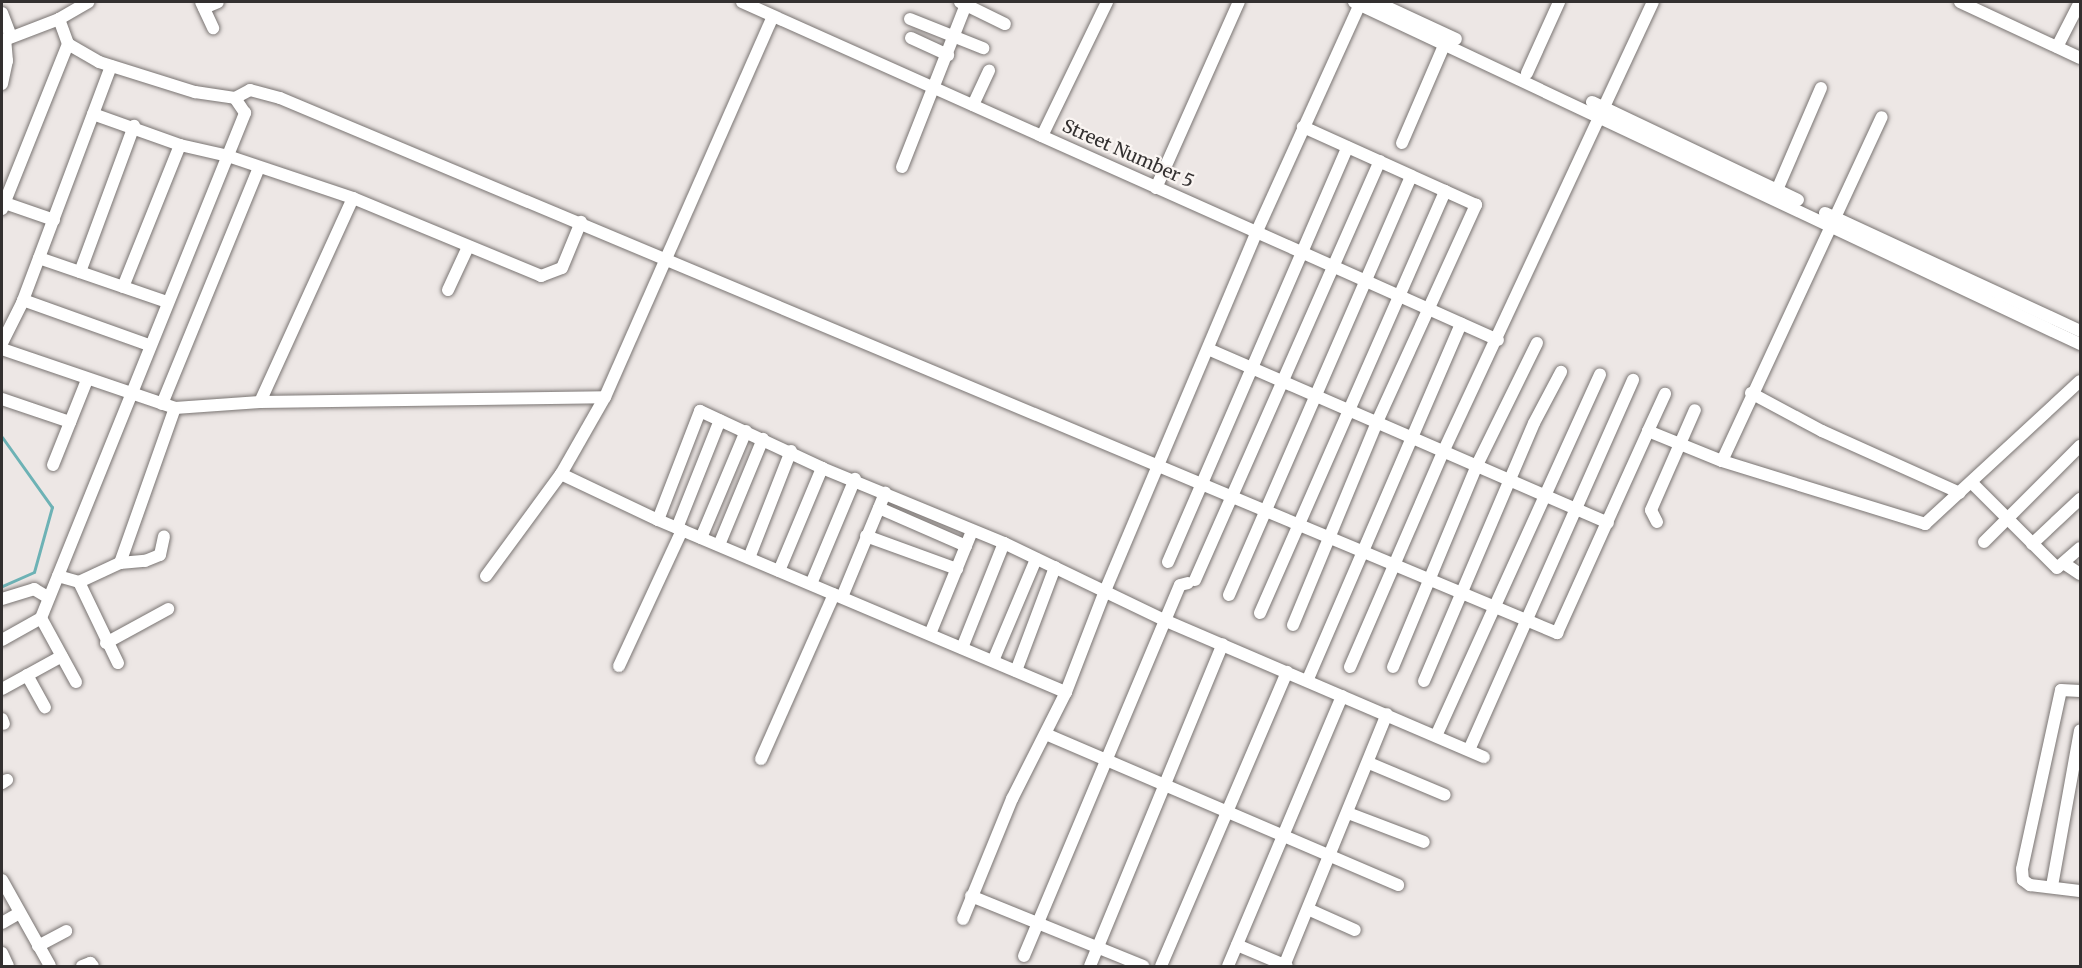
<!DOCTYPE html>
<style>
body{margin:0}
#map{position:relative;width:2082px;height:968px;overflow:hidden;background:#ede7e5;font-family:Merriweather,serif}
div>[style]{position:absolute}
.stream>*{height:3px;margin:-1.5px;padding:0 1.5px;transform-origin:1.5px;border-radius:1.5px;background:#6db2b5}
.roads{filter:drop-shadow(0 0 2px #797472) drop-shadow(0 0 2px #797472)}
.minor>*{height:12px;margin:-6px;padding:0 6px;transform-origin:6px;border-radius:6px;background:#fff}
span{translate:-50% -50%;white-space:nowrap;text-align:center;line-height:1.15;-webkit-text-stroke:4.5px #faf5f2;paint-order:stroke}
.street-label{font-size:18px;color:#333030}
.frame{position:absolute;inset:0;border:3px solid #333030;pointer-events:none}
</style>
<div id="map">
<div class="stream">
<i style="left:2px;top:437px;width:86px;rotate:54.5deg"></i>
<i style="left:52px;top:507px;width:67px;rotate:105.5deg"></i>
<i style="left:34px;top:572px;width:35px;rotate:156deg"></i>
</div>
<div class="roads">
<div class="minor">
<i style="left:201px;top:2px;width:29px;rotate:65deg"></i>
<i style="left:742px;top:2px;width:828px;rotate:24.09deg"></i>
<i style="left:960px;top:2px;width:50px;rotate:26.1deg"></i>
<i style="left:1354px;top:2px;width:803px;rotate:25.22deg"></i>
<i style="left:1376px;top:2px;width:88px;rotate:24.8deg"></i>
<i style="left:1960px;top:2px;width:132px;rotate:25deg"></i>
<i style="left:204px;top:8px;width:15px;rotate:-23deg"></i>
<i style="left:2px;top:13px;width:25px;rotate:69deg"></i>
<i style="left:59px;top:19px;width:27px;rotate:70deg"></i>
<i style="left:68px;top:44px;width:36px;rotate:30deg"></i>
<i style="left:99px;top:62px;width:101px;rotate:17.4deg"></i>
<i style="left:195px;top:92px;width:40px;rotate:8.5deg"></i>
<i style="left:235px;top:98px;width:17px;rotate:-28deg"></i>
<i style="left:250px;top:90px;width:31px;rotate:15deg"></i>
<i style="left:280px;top:98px;width:1385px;rotate:22.73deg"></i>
<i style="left:1557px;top:633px;width:222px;rotate:-65.7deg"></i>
<i style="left:1648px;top:431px;width:80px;rotate:22.1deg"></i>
<i style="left:1722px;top:461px;width:213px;rotate:17.2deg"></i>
<i style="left:1925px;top:524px;width:211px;rotate:-42.7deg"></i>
<i style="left:910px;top:19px;width:79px;rotate:21.7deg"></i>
<i style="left:911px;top:38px;width:41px;rotate:24.7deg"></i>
<i style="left:2px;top:41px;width:61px;rotate:-21.1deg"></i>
<i style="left:59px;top:19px;width:34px;rotate:-30deg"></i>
<i style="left:2057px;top:47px;width:51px;rotate:-62.9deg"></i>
<i style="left:1527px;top:73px;width:78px;rotate:-65.7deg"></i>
<i style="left:2px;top:84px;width:24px;rotate:-78deg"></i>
<i style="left:7px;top:61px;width:22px;rotate:-95deg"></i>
<i style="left:1592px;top:102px;width:228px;rotate:25.4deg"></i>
<i style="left:973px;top:105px;width:38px;rotate:-65deg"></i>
<i style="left:93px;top:114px;width:92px;rotate:19.6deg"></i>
<i style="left:180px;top:145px;width:49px;rotate:12.9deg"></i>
<i style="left:228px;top:156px;width:132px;rotate:18.6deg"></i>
<i style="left:353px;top:198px;width:204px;rotate:22.5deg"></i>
<i style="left:541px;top:276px;width:22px;rotate:-21deg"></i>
<i style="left:562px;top:268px;width:50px;rotate:-67.6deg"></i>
<i style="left:1042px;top:136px;width:149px;rotate:-64.1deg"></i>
<i style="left:1402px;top:143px;width:109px;rotate:-66.7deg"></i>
<i style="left:902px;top:167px;width:177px;rotate:-68.5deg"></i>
<i style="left:1156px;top:188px;width:204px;rotate:-66deg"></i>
<i style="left:1777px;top:190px;width:111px;rotate:-66.7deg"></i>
<i style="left:2px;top:202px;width:55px;rotate:19.1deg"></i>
<i style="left:2px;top:209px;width:178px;rotate:-68.2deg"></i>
<i style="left:1825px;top:213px;width:281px;rotate:24.8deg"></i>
<i style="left:39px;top:258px;width:135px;rotate:19deg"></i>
<i style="left:80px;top:272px;width:156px;rotate:-69.7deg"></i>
<i style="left:123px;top:287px;width:153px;rotate:-68.1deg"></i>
<i style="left:448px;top:290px;width:47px;rotate:-65.1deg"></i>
<i style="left:23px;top:300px;width:134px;rotate:19.7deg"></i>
<i style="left:2px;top:343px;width:45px;rotate:-63.4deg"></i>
<i style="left:22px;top:303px;width:253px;rotate:-69.4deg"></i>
<i style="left:2px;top:349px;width:183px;rotate:18.8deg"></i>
<i style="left:175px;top:408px;width:85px;rotate:-4deg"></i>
<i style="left:260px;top:402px;width:345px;rotate:-0.8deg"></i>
<i style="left:1208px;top:349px;width:436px;rotate:23.5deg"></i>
<i style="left:1751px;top:393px;width:81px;rotate:28.2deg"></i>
<i style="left:1822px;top:431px;width:151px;rotate:24.2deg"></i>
<i style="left:2px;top:399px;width:72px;rotate:18.7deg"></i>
<i style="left:260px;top:402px;width:224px;rotate:-65.5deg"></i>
<i style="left:162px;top:404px;width:255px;rotate:-67.7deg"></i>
<i style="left:1648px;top:431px;width:41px;rotate:-65.3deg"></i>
<i style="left:1722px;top:461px;width:379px;rotate:-65.1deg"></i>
<i style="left:53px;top:465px;width:92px;rotate:-68.2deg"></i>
<i style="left:561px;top:474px;width:107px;rotate:25.4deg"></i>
<i style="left:658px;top:520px;width:443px;rotate:22.9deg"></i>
<i style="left:1972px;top:483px;width:120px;rotate:45deg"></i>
<i style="left:2057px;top:568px;width:30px;rotate:-41deg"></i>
<i style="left:879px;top:508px;width:95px;rotate:23.6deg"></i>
<i style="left:658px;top:520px;width:117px;rotate:-68.9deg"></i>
<i style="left:700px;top:411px;width:135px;rotate:25deg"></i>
<i style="left:822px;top:468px;width:197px;rotate:22.4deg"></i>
<i style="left:1004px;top:543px;width:178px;rotate:25.7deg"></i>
<i style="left:1164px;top:620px;width:348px;rotate:23.2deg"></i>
<i style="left:1657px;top:522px;width:13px;rotate:-117deg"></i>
<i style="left:1651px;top:510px;width:109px;rotate:-66.3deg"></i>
<i style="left:677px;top:528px;width:116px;rotate:-68.3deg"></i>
<i style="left:866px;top:536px;width:97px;rotate:19.9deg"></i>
<i style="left:701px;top:538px;width:116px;rotate:-67.2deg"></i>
<i style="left:1984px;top:542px;width:136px;rotate:-45deg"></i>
<i style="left:2032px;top:544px;width:66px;rotate:-43.2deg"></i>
<i style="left:719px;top:545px;width:115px;rotate:-67.5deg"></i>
<i style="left:749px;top:558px;width:115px;rotate:-68.6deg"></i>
<i style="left:1168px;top:562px;width:452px;rotate:-66.6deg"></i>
<i style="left:120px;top:563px;width:25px;rotate:-5deg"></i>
<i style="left:145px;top:561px;width:16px;rotate:-22deg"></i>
<i style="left:160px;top:555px;width:19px;rotate:-78deg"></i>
<i style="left:2065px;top:564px;width:18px;rotate:34deg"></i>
<i style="left:779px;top:571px;width:112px;rotate:-67.3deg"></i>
<i style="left:58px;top:576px;width:22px;rotate:16deg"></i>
<i style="left:79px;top:582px;width:90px;rotate:64.3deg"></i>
<i style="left:486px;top:576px;width:127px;rotate:-53.7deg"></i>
<i style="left:561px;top:474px;width:89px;rotate:-60.3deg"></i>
<i style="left:605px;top:397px;width:416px;rotate:-66.2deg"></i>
<i style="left:1195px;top:580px;width:458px;rotate:-66.2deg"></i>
<i style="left:79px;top:582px;width:45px;rotate:-24.9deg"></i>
<i style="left:120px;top:563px;width:164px;rotate:-70.5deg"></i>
<i style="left:811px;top:584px;width:114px;rotate:-67.3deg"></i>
<i style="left:1229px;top:595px;width:457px;rotate:-66.5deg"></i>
<i style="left:842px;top:597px;width:113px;rotate:-67.5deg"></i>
<i style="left:2px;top:599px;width:34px;rotate:-17deg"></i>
<i style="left:34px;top:589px;width:17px;rotate:31deg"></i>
<i style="left:1260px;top:613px;width:461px;rotate:-66.3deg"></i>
<i style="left:41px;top:618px;width:545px;rotate:-68deg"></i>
<i style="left:245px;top:113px;width:18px;rotate:-124deg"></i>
<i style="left:1293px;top:625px;width:220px;rotate:-67.5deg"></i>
<i style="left:1377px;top:422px;width:239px;rotate:-65.5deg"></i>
<i style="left:1476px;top:205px;width:190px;rotate:-155.7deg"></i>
<i style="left:930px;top:634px;width:111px;rotate:-67.8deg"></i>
<i style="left:2px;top:640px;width:45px;rotate:-29.4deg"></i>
<i style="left:41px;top:618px;width:73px;rotate:61.3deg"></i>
<i style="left:106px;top:643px;width:71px;rotate:-28.7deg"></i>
<i style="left:962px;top:648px;width:113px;rotate:-68.2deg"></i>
<i style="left:993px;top:661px;width:111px;rotate:-67.1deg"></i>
<i style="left:619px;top:666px;width:150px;rotate:-65.1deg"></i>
<i style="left:1350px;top:667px;width:236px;rotate:-66.6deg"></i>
<i style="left:1444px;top:450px;width:494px;rotate:-65deg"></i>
<i style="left:1393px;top:667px;width:219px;rotate:-67.4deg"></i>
<i style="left:1477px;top:465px;width:136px;rotate:-63.8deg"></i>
<i style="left:1016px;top:671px;width:111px;rotate:-69.4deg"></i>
<i style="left:27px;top:675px;width:37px;rotate:61deg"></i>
<i style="left:1308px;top:679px;width:387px;rotate:-66.7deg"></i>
<i style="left:1424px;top:681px;width:280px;rotate:-66.9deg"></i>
<i style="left:1534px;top:423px;width:58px;rotate:-62.1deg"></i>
<i style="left:2px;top:689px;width:68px;rotate:-28.8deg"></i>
<i style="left:2080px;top:691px;width:19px;rotate:-177deg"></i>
<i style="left:2061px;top:690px;width:183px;rotate:102.3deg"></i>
<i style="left:2022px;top:869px;width:11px;rotate:85deg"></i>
<i style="left:2023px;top:880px;width:9px;rotate:36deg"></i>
<i style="left:2030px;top:885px;width:50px;rotate:6.8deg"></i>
<i style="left:2px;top:719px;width:5px;rotate:68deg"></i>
<i style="left:1048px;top:735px;width:381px;rotate:23.2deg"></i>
<i style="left:1436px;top:736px;width:397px;rotate:-65.6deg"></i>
<i style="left:1469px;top:750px;width:405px;rotate:-66.1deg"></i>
<i style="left:761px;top:759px;width:180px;rotate:-66.1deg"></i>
<i style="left:1369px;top:763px;width:82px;rotate:22.8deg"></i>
<i style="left:2px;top:783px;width:6px;rotate:-31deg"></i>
<i style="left:1348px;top:813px;width:81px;rotate:20.9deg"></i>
<i style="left:2px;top:880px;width:98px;rotate:60.8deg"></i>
<i style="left:2052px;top:886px;width:158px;rotate:-79.8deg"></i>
<i style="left:971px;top:896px;width:186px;rotate:22.1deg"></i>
<i style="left:1310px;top:910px;width:49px;rotate:24deg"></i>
<i style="left:963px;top:919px;width:130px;rotate:-67.8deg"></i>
<i style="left:1012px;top:799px;width:120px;rotate:-63.2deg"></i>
<i style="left:1066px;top:692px;width:108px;rotate:-68.9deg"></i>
<i style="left:1105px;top:591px;width:391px;rotate:-67.1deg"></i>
<i style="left:1257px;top:231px;width:252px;rotate:-65.6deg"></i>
<i style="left:2px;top:923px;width:20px;rotate:-30deg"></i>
<i style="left:1237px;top:945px;width:54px;rotate:22.8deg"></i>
<i style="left:38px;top:946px;width:32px;rotate:-28deg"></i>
<i style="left:2px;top:953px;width:14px;rotate:65deg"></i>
<i style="left:1024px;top:956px;width:402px;rotate:-67.2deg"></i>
<i style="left:1180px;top:585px;width:8px;rotate:-14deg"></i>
<i style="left:82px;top:966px;width:9px;rotate:-21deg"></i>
<i style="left:90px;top:963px;width:4px;rotate:45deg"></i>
<i style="left:1090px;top:966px;width:348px;rotate:-67.6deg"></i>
<i style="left:1161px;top:966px;width:320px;rotate:-66.8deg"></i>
<i style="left:1228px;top:966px;width:293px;rotate:-67.1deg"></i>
<i style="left:1284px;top:966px;width:272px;rotate:-67.8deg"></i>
</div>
</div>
<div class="street-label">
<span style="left:1128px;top:154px;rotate:24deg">Street Number 5</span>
</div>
<div class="frame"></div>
</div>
